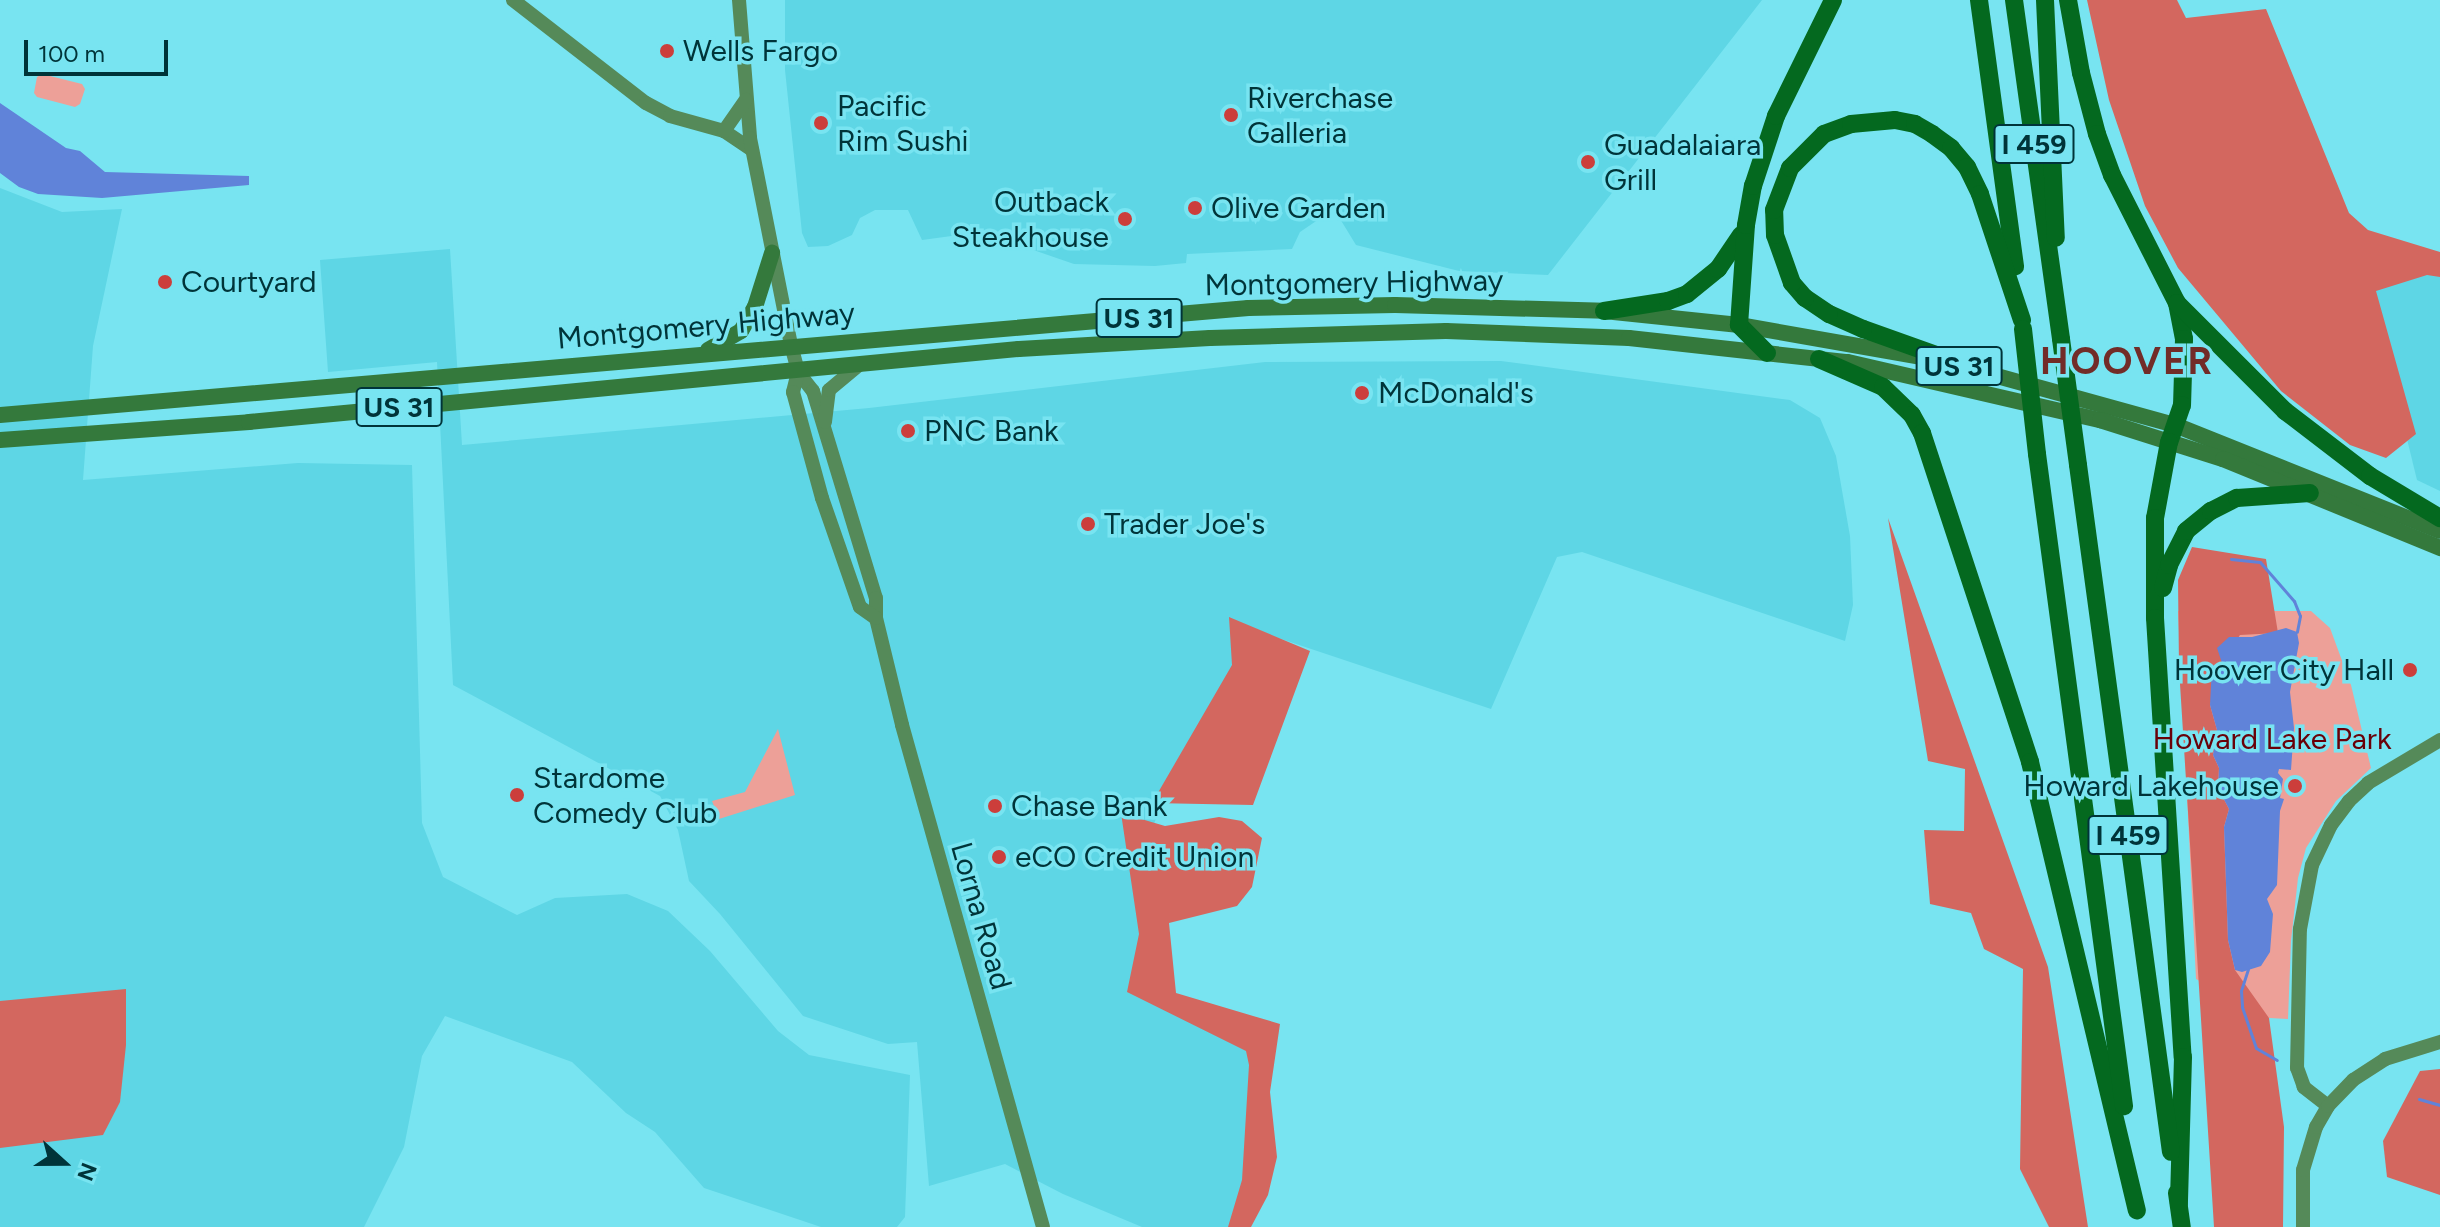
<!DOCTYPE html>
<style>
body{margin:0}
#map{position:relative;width:2440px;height:1227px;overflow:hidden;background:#78e4f1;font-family:Figtree,sans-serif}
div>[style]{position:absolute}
.built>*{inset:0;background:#5ed6e5}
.green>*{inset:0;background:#eda098}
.forest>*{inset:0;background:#d3675f}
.water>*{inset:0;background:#6083d9}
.stream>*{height:3px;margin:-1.5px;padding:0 1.5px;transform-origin:1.5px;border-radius:1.5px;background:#6083d9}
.secondary>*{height:14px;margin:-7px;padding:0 7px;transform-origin:7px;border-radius:7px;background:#558a59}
.primary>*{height:16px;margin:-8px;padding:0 8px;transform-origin:8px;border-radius:8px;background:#34793c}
.highway>*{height:18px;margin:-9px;padding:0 9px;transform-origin:9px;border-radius:9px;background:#04691f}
.highway-bridge>*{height:18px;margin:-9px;padding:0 9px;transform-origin:9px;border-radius:9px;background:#04691f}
.dots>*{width:22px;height:22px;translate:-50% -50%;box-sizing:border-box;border:4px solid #78e4f1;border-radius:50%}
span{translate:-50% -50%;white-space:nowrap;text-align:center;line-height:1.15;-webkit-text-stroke:7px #78e4f1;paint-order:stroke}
.shield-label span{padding:2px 6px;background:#78e4f1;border:2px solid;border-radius:6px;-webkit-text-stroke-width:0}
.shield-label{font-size:28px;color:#003439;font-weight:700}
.poi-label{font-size:30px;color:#003439}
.left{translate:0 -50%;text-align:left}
.right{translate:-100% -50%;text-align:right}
.street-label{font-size:30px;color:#003439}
.park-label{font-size:30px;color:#690008}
.district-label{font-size:38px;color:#722c28;font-weight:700;letter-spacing:2px}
.north{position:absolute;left:24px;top:1123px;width:80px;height:80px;-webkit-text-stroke:6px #78e4f1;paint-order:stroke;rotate:111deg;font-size:22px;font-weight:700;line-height:32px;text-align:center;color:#003439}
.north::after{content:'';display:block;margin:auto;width:28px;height:36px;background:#003439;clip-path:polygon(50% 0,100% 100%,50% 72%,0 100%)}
.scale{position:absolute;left:24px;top:40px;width:144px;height:36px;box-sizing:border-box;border:4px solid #003439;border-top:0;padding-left:10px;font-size:24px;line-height:28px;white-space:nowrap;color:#003439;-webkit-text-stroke:6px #78e4f1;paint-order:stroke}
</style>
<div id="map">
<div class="built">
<i style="clip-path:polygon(785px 0,1762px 0,1548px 275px,1459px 271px,1356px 245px,1334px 209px,1300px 232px,1292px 249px,1187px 254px,1186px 263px,1155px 266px,1074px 264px,981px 232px,922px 240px,908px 210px,875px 210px,860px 218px,852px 235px,828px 246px,808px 247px,802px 233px,785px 70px)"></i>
<i style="clip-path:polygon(0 188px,62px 212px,122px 209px,93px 346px,83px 480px,298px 463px,412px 465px,422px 823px,443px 877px,517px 915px,555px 898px,627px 894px,668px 911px,710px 951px,778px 1031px,809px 1055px,910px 1075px,905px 1217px,897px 1227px,821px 1227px,704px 1188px,655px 1132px,626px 1113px,572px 1062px,445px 1016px,422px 1056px,404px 1147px,364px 1227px,0 1227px)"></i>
<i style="clip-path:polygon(450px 249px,462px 445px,869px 408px,1265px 362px,1501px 361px,1790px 400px,1820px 418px,1836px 456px,1850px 536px,1853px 605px,1845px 641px,1582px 552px,1557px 557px,1491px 709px,1236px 624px,1240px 668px,1168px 788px,1143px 852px,1144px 996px,1257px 1051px,1257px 1098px,1234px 1227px,1142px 1227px,1063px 1194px,1005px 1164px,929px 1186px,917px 1042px,888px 1044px,803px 1016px,720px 914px,689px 881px,678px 830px,660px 796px,453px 685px,437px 362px,328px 372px,320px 260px)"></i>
<i style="clip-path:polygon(2427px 269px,2440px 274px,2440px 491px,2417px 480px,2370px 288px)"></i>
</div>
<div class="green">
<i style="clip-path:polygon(42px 74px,82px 84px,85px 89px,80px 104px,75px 107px,37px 97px,34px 93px,37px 77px)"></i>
<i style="clip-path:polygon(2178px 611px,2311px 611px,2330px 628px,2351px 685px,2371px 768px,2336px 801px,2306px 848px,2298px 878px,2291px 941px,2288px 1019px,2269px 1018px,2196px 979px)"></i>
<i style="clip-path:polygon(778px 729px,795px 795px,719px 819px,712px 801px,745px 792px)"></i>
</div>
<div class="forest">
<i style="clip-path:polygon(2087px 0,2177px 0,2186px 18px,2266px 9px,2349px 213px,2368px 230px,2440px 252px,2440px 277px,2427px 275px,2376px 291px,2416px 434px,2386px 458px,2350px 445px,2281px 391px,2178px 268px,2145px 206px,2109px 100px)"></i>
<i style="clip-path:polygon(1888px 518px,2048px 967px,2088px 1227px,2049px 1227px,2020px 1169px,2023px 969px,1984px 949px,1971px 913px,1930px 904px,1924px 830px,1964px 831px,1965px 769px,1928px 761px)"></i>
<i style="clip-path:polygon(2192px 547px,2266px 559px,2278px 633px,2240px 635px,2222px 663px,2210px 705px,2217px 730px,2213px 755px,2219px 768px,2218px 788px,2229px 809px,2224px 827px,2228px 940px,2235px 970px,2269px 1018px,2284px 1127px,2283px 1227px,2214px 1227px,2179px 668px,2178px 580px)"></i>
<i style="clip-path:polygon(1229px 617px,1310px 651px,1253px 805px,1152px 803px,1232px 665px)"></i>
<i style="clip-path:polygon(1121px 813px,1165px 826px,1219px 817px,1242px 821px,1262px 838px,1252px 887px,1237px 906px,1169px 923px,1176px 993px,1280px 1024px,1270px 1092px,1277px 1157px,1268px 1195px,1251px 1227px,1228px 1227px,1242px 1180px,1249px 1065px,1246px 1051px,1127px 992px,1139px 934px)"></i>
<i style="clip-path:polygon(126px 989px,126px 1045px,120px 1102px,103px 1135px,0 1148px,0 1001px)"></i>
<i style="clip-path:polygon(2440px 1069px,2440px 1195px,2387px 1177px,2383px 1141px,2420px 1071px)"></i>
</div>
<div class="water">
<i style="clip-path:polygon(0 103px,66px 148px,80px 151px,105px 172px,249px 176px,249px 185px,102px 198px,38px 194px,19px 187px,0 173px)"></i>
<i style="clip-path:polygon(2286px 628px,2297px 632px,2299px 643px,2290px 692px,2294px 728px,2291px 770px,2279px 769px,2278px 773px,2283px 779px,2280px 798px,2284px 799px,2280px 811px,2277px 885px,2267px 899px,2273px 914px,2270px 952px,2261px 966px,2242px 972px,2235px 970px,2228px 940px,2224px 827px,2229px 809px,2218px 788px,2219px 768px,2213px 755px,2217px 730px,2210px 705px,2212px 666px,2222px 663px,2217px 648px,2229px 637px,2252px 637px)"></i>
</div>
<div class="stream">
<i style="left:2231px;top:559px;width:29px;rotate:6deg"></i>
<i style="left:2260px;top:562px;width:52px;rotate:48.9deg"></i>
<i style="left:2294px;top:601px;width:16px;rotate:68deg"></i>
<i style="left:2300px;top:616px;width:16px;rotate:101deg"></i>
<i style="left:2248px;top:969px;width:23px;rotate:108deg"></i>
<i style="left:2241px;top:991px;width:16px;rotate:86deg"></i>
<i style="left:2242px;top:1007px;width:43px;rotate:71.1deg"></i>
<i style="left:2256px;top:1048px;width:24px;rotate:30deg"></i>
<i style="left:2419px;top:1099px;width:22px;rotate:16deg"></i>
</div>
<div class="secondary">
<i style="left:513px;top:0;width:168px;rotate:37.8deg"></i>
<i style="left:646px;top:103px;width:27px;rotate:28deg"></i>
<i style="left:670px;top:116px;width:56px;rotate:15.5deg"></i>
<i style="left:724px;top:131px;width:34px;rotate:34deg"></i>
<i style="left:739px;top:0;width:138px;rotate:85.4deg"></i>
<i style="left:750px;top:138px;width:211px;rotate:78.8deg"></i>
<i style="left:791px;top:345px;width:28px;rotate:75deg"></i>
<i style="left:798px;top:372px;width:24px;rotate:52deg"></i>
<i style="left:813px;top:391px;width:216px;rotate:73.1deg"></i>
<i style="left:876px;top:598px;width:20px;rotate:90deg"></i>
<i style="left:876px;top:618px;width:110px;rotate:76.3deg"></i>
<i style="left:902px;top:725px;width:521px;rotate:74.31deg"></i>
<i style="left:724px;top:131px;width:38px;rotate:-55deg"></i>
<i style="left:798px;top:372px;width:21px;rotate:104deg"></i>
<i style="left:793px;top:392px;width:110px;rotate:74.7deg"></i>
<i style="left:822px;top:498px;width:115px;rotate:70.8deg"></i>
<i style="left:860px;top:607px;width:19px;rotate:35deg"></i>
<i style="left:825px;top:422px;width:32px;rotate:-83deg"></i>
<i style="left:829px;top:390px;width:38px;rotate:-40deg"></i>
<i style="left:2328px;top:1106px;width:31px;rotate:-142deg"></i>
<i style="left:2304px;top:1087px;width:20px;rotate:-110deg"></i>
<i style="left:2297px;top:1068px;width:139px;rotate:-88.8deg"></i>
<i style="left:2300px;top:929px;width:65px;rotate:-79.4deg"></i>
<i style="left:2312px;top:865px;width:44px;rotate:-64.6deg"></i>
<i style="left:2331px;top:825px;width:30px;rotate:-53deg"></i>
<i style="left:2349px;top:801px;width:26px;rotate:-43deg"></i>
<i style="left:2368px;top:783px;width:84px;rotate:-30.8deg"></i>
<i style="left:2303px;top:1227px;width:57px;rotate:-90deg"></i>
<i style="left:2303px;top:1170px;width:45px;rotate:-73.2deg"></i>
<i style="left:2316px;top:1127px;width:24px;rotate:-60deg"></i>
<i style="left:2328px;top:1106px;width:36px;rotate:-46deg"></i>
<i style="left:2353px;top:1080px;width:38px;rotate:-33deg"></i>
<i style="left:2385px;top:1059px;width:58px;rotate:-17.2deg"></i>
</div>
<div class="primary">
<i style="left:708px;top:350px;width:38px;rotate:-30deg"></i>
<i style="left:741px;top:331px;width:28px;rotate:-60deg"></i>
<i style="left:755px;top:307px;width:57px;rotate:-72.5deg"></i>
<i style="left:1968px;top:368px;width:215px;rotate:15.4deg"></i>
<i style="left:2175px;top:425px;width:285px;rotate:21.8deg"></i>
<i style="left:0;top:415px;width:1253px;rotate:-4.9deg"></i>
<i style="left:1248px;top:308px;width:147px;rotate:-1.2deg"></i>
<i style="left:1395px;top:305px;width:209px;rotate:1.6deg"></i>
<i style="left:1604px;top:311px;width:136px;rotate:5.9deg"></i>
<i style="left:1739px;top:325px;width:190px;rotate:10deg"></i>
<i style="left:0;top:440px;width:250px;rotate:-4.1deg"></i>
<i style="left:249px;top:422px;width:773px;rotate:-5.42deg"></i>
<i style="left:1019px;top:349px;width:191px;rotate:-3.3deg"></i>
<i style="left:1210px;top:338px;width:236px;rotate:-1.7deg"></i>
<i style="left:1446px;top:331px;width:183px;rotate:2.2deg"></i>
<i style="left:1629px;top:338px;width:220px;rotate:6.3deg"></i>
<i style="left:1848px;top:362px;width:259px;rotate:13deg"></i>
<i style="left:2100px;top:420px;width:129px;rotate:17.6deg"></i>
<i style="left:2223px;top:459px;width:235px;rotate:22.3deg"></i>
</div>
<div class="highway">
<i style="left:1979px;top:0;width:269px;rotate:82.3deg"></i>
<i style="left:2014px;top:0;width:342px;rotate:82.1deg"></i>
<i style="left:2045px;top:0;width:238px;rotate:87.4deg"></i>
<i style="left:2068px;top:0;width:74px;rotate:79.9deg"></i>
<i style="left:2081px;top:73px;width:63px;rotate:75.3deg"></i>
<i style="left:2097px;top:134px;width:44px;rotate:69.9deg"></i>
<i style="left:2112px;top:175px;width:144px;rotate:63.1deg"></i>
<i style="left:2177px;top:303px;width:37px;rotate:79deg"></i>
<i style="left:2184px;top:339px;width:66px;rotate:91.7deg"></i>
<i style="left:2182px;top:405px;width:39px;rotate:109deg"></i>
<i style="left:2169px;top:442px;width:77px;rotate:100.4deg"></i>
<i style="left:2155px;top:518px;width:100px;rotate:90deg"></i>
<i style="left:2155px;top:618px;width:440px;rotate:86.4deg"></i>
<i style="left:2183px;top:1057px;width:147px;rotate:91.6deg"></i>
<i style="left:2177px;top:303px;width:153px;rotate:45deg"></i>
<i style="left:2285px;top:411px;width:107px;rotate:37.4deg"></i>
<i style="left:2370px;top:476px;width:82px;rotate:31deg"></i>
<i style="left:1604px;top:311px;width:65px;rotate:-8.9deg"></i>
<i style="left:1668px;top:301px;width:20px;rotate:-20deg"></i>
<i style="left:1687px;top:294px;width:40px;rotate:-39deg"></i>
<i style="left:1718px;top:269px;width:41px;rotate:-55.9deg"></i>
<i style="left:1767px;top:353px;width:40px;rotate:-135deg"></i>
<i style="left:1739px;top:325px;width:100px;rotate:-86deg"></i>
<i style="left:1746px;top:225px;width:40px;rotate:-80deg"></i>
<i style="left:1753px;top:186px;width:74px;rotate:-71.8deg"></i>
<i style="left:1776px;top:116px;width:129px;rotate:-63.8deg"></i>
<i style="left:1819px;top:359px;width:70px;rotate:23.6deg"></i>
<i style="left:1883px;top:387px;width:40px;rotate:44deg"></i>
<i style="left:1912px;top:415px;width:21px;rotate:61deg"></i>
<i style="left:1922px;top:433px;width:346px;rotate:71.8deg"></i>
<i style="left:2030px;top:762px;width:461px;rotate:76.6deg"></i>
<i style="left:1981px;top:371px;width:125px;rotate:-160.4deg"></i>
<i style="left:1863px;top:329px;width:37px;rotate:-156deg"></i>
<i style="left:1829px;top:314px;width:29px;rotate:-146deg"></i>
<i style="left:1805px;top:298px;width:20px;rotate:-131deg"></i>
<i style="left:1792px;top:283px;width:51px;rotate:-109.5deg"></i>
<i style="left:1775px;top:235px;width:25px;rotate:-92deg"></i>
<i style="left:1774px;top:210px;width:45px;rotate:-69.1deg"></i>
<i style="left:1790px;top:168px;width:48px;rotate:-45deg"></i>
<i style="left:1824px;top:134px;width:29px;rotate:-20deg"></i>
<i style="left:1851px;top:124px;width:44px;rotate:-5.2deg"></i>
<i style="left:1895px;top:120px;width:20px;rotate:11deg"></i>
<i style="left:1915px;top:124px;width:20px;rotate:30deg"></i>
<i style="left:1932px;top:134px;width:24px;rotate:36deg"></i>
<i style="left:1951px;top:148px;width:25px;rotate:50deg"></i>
<i style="left:1967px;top:167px;width:30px;rotate:64deg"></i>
<i style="left:1980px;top:194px;width:133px;rotate:71.6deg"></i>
<i style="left:2037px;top:454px;width:658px;rotate:82.4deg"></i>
<i style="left:2078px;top:465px;width:693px;rotate:82.29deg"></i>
<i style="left:2163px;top:588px;width:24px;rotate:-75deg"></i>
<i style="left:2169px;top:565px;width:38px;rotate:-63deg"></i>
<i style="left:2186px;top:531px;width:32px;rotate:-39deg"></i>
<i style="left:2211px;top:511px;width:29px;rotate:-27deg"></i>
<i style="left:2237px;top:498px;width:73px;rotate:-3.9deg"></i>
<i style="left:2177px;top:1193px;width:34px;rotate:82deg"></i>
</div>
<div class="highway-bridge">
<i style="left:2023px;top:329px;width:126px;rotate:83.6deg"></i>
<i style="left:2061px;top:339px;width:127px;rotate:82.3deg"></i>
</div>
<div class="dots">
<i style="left:667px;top:51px;background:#cc3e3b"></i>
<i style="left:1231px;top:115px;background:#cc3e3b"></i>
<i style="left:821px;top:123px;background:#cc3e3b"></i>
<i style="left:1588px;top:162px;background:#cc3e3b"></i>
<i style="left:1195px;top:208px;background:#cc3e3b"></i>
<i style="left:1125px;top:219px;background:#cc3e3b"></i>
<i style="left:165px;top:282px;background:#cc3e3b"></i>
<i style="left:1362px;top:393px;background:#cc3e3b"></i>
<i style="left:908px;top:431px;background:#cc3e3b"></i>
<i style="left:1088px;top:524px;background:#cc3e3b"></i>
<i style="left:2410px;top:670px;background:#cc3e3b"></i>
<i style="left:2295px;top:786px;background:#cc3e3b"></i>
<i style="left:517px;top:795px;background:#cc3e3b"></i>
<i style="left:995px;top:806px;background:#cc3e3b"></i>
<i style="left:999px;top:857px;background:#cc3e3b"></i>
</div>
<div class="shield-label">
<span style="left:2034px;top:144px">I 459</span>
<span style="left:1139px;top:318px">US 31</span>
<span style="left:1959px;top:366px">US 31</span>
<span style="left:399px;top:407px">US 31</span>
<span style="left:2128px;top:835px">I 459</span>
</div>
<div class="poi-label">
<span class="left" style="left:683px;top:51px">Wells Fargo</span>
<span class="left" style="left:1247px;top:115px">Riverchase<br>Galleria</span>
<span class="left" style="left:837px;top:123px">Pacific<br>Rim Sushi</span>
<span class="left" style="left:1604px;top:162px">Guadalaiara<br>Grill</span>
<span class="right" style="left:1109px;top:219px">Outback<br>Steakhouse</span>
<span class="left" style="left:1211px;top:208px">Olive Garden</span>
<span class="left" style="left:181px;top:282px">Courtyard</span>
<span class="left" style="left:1378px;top:393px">McDonald's</span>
<span class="left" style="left:924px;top:431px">PNC Bank</span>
<span class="left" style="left:1104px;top:524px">Trader Joe's</span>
<span class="right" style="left:2394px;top:670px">Hoover City Hall</span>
<span class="left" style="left:533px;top:795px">Stardome<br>Comedy Club</span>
<span class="right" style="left:2279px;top:786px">Howard Lakehouse</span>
<span class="left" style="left:1011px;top:806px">Chase Bank</span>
<span class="left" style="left:1015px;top:857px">eCO Credit Union</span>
</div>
<div class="street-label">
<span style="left:1354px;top:283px;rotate:-1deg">Montgomery Highway</span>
<span style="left:706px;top:326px;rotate:-5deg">Montgomery Highway</span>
<span style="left:981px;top:916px;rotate:74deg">Lorna Road</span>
</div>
<div class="park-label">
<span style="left:2272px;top:739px">Howard Lake Park</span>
</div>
<div class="district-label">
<span style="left:2127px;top:362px">HOOVER</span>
</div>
<div class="north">N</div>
<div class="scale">100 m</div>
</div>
